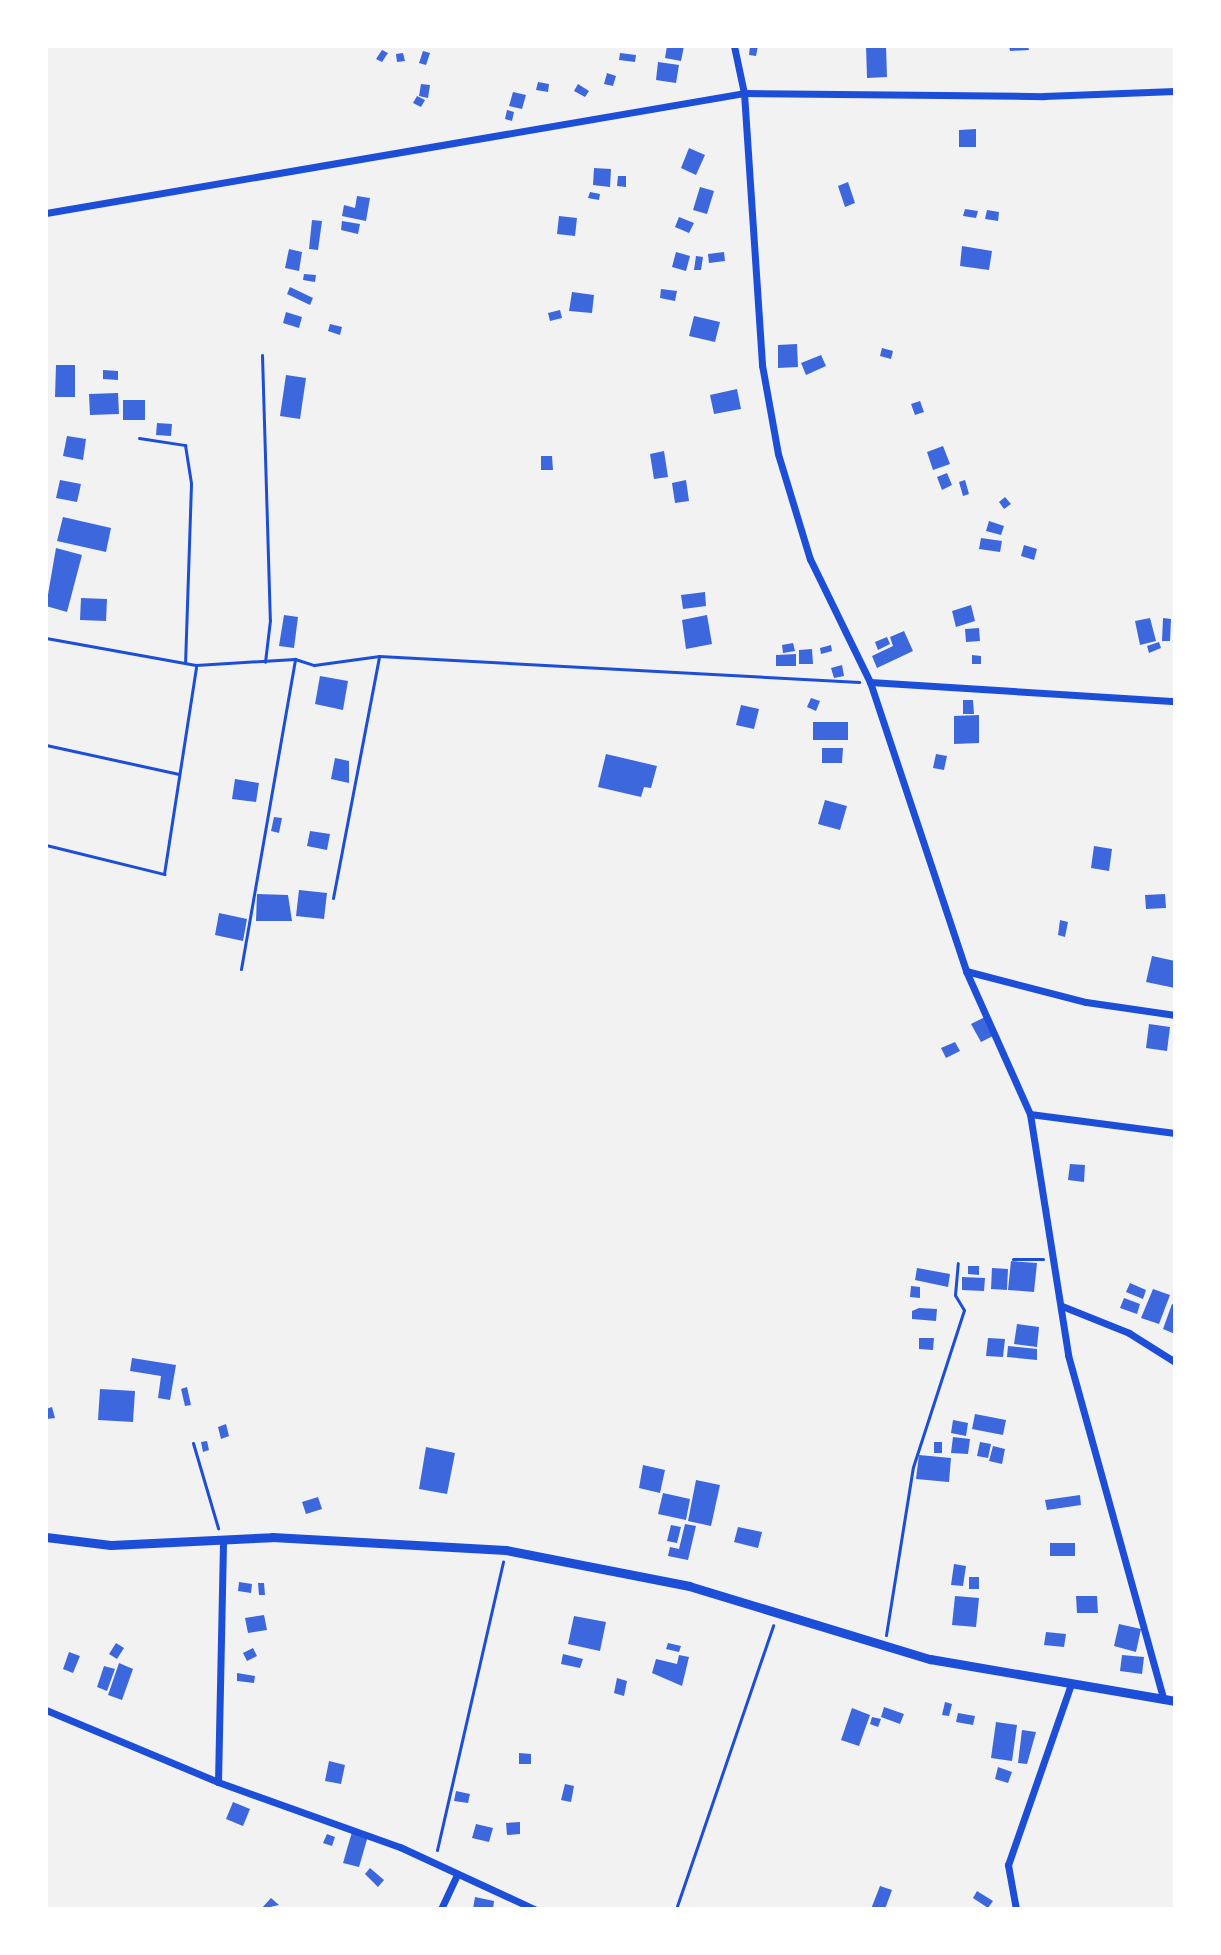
<!DOCTYPE html>
<style>
body{margin:0}
#map{position:relative;width:1221px;height:1955px;overflow:hidden;background:#f2f2f2;font-family:"Playfair Display",serif}
div>[style]{position:absolute}
.building>*{inset:0;background:#3d67dc}
.path>*{height:3px;margin:-1.5px;padding:0 1.5px;transform-origin:1.5px;border-radius:1.5px;background:#1d4ed8}
.minor>*{height:7px;margin:-3.5px;padding:0 3.5px;transform-origin:3.5px;border-radius:3.5px;background:#1d4ed8}
.tertiary>*{height:9px;margin:-4.5px;padding:0 4.5px;transform-origin:4.5px;border-radius:4.5px;background:#1d4ed8}
span{translate:-50% -50%;white-space:nowrap;text-align:center;line-height:1.15;-webkit-text-stroke:8px #fff;paint-order:stroke}
.frame{position:absolute;inset:0;border:48px solid #fff;pointer-events:none}
</style>
<div id="map">
<div class="building">
<i style="clip-path:polygon(667px 46px,684px 46px,681px 61px,665px 58px)"></i>
<i style="clip-path:polygon(750px 46px,758px 46px,756px 56px,749px 55px)"></i>
<i style="clip-path:polygon(866px 46px,886px 46px,887px 77px,867px 78px)"></i>
<i style="clip-path:polygon(1009px 46px,1028px 46px,1029px 50px,1010px 51px)"></i>
<i style="clip-path:polygon(382px 50px,388px 53px,382px 62px,376px 59px)"></i>
<i style="clip-path:polygon(423px 51px,430px 53px,426px 65px,419px 63px)"></i>
<i style="clip-path:polygon(403px 53px,405px 61px,397px 62px,396px 54px)"></i>
<i style="clip-path:polygon(620px 53px,636px 55px,635px 62px,619px 60px)"></i>
<i style="clip-path:polygon(658px 62px,679px 65px,676px 83px,656px 80px)"></i>
<i style="clip-path:polygon(607px 73px,616px 76px,613px 86px,604px 84px)"></i>
<i style="clip-path:polygon(538px 82px,549px 84px,548px 92px,536px 90px)"></i>
<i style="clip-path:polygon(421px 84px,430px 85px,428px 98px,419px 96px)"></i>
<i style="clip-path:polygon(578px 84px,589px 91px,585px 97px,574px 91px)"></i>
<i style="clip-path:polygon(513px 92px,526px 95px,522px 109px,509px 106px)"></i>
<i style="clip-path:polygon(417px 96px,425px 100px,421px 107px,413px 103px)"></i>
<i style="clip-path:polygon(507px 110px,514px 112px,512px 121px,505px 119px)"></i>
<i style="clip-path:polygon(976px 129px,976px 147px,959px 147px,959px 130px)"></i>
<i style="clip-path:polygon(689px 148px,705px 155px,696px 175px,681px 168px)"></i>
<i style="clip-path:polygon(594px 168px,611px 169px,610px 187px,593px 185px)"></i>
<i style="clip-path:polygon(618px 176px,626px 176px,626px 187px,617px 186px)"></i>
<i style="clip-path:polygon(848px 182px,855px 203px,845px 207px,838px 186px)"></i>
<i style="clip-path:polygon(700px 187px,714px 191px,707px 214px,693px 210px)"></i>
<i style="clip-path:polygon(590px 192px,600px 194px,599px 200px,588px 198px)"></i>
<i style="clip-path:polygon(357px 196px,370px 198px,366px 221px,342px 216px,344px 205px,355px 208px)"></i>
<i style="clip-path:polygon(965px 209px,978px 211px,976px 218px,963px 216px)"></i>
<i style="clip-path:polygon(987px 210px,999px 212px,998px 221px,985px 219px)"></i>
<i style="clip-path:polygon(559px 216px,577px 218px,575px 236px,557px 234px)"></i>
<i style="clip-path:polygon(679px 217px,694px 223px,689px 233px,675px 227px)"></i>
<i style="clip-path:polygon(312px 220px,322px 221px,318px 250px,309px 249px)"></i>
<i style="clip-path:polygon(342px 221px,360px 224px,358px 234px,341px 230px)"></i>
<i style="clip-path:polygon(962px 246px,992px 251px,989px 270px,960px 266px)"></i>
<i style="clip-path:polygon(289px 249px,302px 252px,299px 271px,285px 268px)"></i>
<i style="clip-path:polygon(676px 252px,690px 256px,686px 271px,672px 267px)"></i>
<i style="clip-path:polygon(724px 252px,725px 261px,709px 263px,708px 254px)"></i>
<i style="clip-path:polygon(696px 256px,703px 257px,701px 270px,694px 270px)"></i>
<i style="clip-path:polygon(304px 274px,316px 275px,315px 282px,303px 280px)"></i>
<i style="clip-path:polygon(290px 287px,313px 298px,310px 305px,287px 294px)"></i>
<i style="clip-path:polygon(661px 289px,677px 291px,675px 301px,660px 298px)"></i>
<i style="clip-path:polygon(572px 292px,594px 295px,592px 313px,569px 311px)"></i>
<i style="clip-path:polygon(560px 310px,562px 318px,550px 321px,548px 313px)"></i>
<i style="clip-path:polygon(286px 312px,302px 317px,299px 328px,283px 323px)"></i>
<i style="clip-path:polygon(694px 316px,720px 322px,715px 342px,689px 336px)"></i>
<i style="clip-path:polygon(330px 324px,342px 327px,340px 335px,328px 331px)"></i>
<i style="clip-path:polygon(797px 344px,798px 367px,778px 368px,778px 345px)"></i>
<i style="clip-path:polygon(882px 348px,893px 351px,891px 359px,880px 356px)"></i>
<i style="clip-path:polygon(821px 355px,826px 366px,806px 375px,801px 363px)"></i>
<i style="clip-path:polygon(56px 365px,75px 365px,75px 397px,55px 397px)"></i>
<i style="clip-path:polygon(103px 370px,118px 371px,118px 380px,103px 379px)"></i>
<i style="clip-path:polygon(286px 375px,306px 378px,300px 419px,280px 416px)"></i>
<i style="clip-path:polygon(737px 389px,741px 409px,714px 414px,710px 395px)"></i>
<i style="clip-path:polygon(118px 393px,119px 414px,90px 415px,89px 394px)"></i>
<i style="clip-path:polygon(123px 400px,145px 400px,145px 420px,123px 420px)"></i>
<i style="clip-path:polygon(920px 401px,924px 412px,915px 415px,911px 404px)"></i>
<i style="clip-path:polygon(157px 423px,172px 424px,171px 436px,156px 435px)"></i>
<i style="clip-path:polygon(67px 436px,86px 439px,83px 460px,63px 456px)"></i>
<i style="clip-path:polygon(943px 446px,950px 464px,933px 470px,927px 452px)"></i>
<i style="clip-path:polygon(664px 451px,668px 477px,654px 479px,650px 454px)"></i>
<i style="clip-path:polygon(541px 456px,552px 456px,553px 470px,541px 470px)"></i>
<i style="clip-path:polygon(947px 473px,952px 485px,942px 490px,937px 477px)"></i>
<i style="clip-path:polygon(60px 480px,81px 484px,77px 502px,56px 498px)"></i>
<i style="clip-path:polygon(686px 480px,689px 501px,675px 503px,672px 483px)"></i>
<i style="clip-path:polygon(965px 480px,969px 494px,963px 496px,959px 482px)"></i>
<i style="clip-path:polygon(1005px 497px,1011px 504px,1004px 509px,999px 502px)"></i>
<i style="clip-path:polygon(63px 517px,111px 528px,106px 552px,57px 541px)"></i>
<i style="clip-path:polygon(989px 521px,1004px 526px,1001px 535px,986px 531px)"></i>
<i style="clip-path:polygon(981px 538px,1002px 541px,1000px 552px,979px 549px)"></i>
<i style="clip-path:polygon(1024px 545px,1037px 549px,1034px 560px,1021px 556px)"></i>
<i style="clip-path:polygon(56px 548px,82px 555px,67px 612px,46px 606px)"></i>
<i style="clip-path:polygon(705px 592px,706px 606px,683px 609px,681px 595px)"></i>
<i style="clip-path:polygon(81px 598px,107px 599px,106px 621px,80px 620px)"></i>
<i style="clip-path:polygon(971px 605px,975px 621px,956px 627px,952px 611px)"></i>
<i style="clip-path:polygon(284px 615px,298px 617px,294px 648px,279px 646px)"></i>
<i style="clip-path:polygon(707px 615px,712px 644px,686px 649px,682px 620px)"></i>
<i style="clip-path:polygon(1150px 618px,1156px 641px,1140px 645px,1135px 621px)"></i>
<i style="clip-path:polygon(1163px 618px,1171px 619px,1170px 641px,1162px 641px)"></i>
<i style="clip-path:polygon(979px 628px,980px 641px,966px 642px,965px 629px)"></i>
<i style="clip-path:polygon(904px 631px,913px 651px,877px 668px,872px 656px,893px 646px,890px 637px)"></i>
<i style="clip-path:polygon(887px 637px,890px 644px,878px 650px,875px 642px)"></i>
<i style="clip-path:polygon(1159px 642px,1161px 648px,1149px 653px,1147px 646px)"></i>
<i style="clip-path:polygon(793px 643px,795px 651px,783px 653px,782px 645px)"></i>
<i style="clip-path:polygon(831px 645px,832px 651px,821px 654px,820px 648px)"></i>
<i style="clip-path:polygon(812px 649px,813px 664px,799px 664px,799px 650px)"></i>
<i style="clip-path:polygon(796px 654px,796px 666px,776px 666px,776px 655px)"></i>
<i style="clip-path:polygon(972px 655px,981px 656px,981px 664px,972px 664px)"></i>
<i style="clip-path:polygon(842px 665px,844px 676px,834px 678px,831px 668px)"></i>
<i style="clip-path:polygon(320px 676px,348px 681px,343px 710px,315px 704px)"></i>
<i style="clip-path:polygon(811px 698px,820px 701px,816px 711px,807px 707px)"></i>
<i style="clip-path:polygon(963px 700px,973px 700px,974px 714px,963px 714px)"></i>
<i style="clip-path:polygon(741px 705px,759px 709px,754px 729px,736px 725px)"></i>
<i style="clip-path:polygon(979px 715px,979px 743px,954px 744px,954px 716px)"></i>
<i style="clip-path:polygon(813px 722px,848px 722px,848px 740px,813px 740px)"></i>
<i style="clip-path:polygon(822px 748px,843px 748px,842px 763px,822px 763px)"></i>
<i style="clip-path:polygon(606px 754px,657px 766px,651px 788px,644px 787px,641px 797px,598px 787px)"></i>
<i style="clip-path:polygon(936px 754px,947px 756px,944px 770px,933px 768px)"></i>
<i style="clip-path:polygon(335px 758px,349px 761px,349px 783px,331px 779px)"></i>
<i style="clip-path:polygon(235px 779px,259px 783px,256px 802px,232px 799px)"></i>
<i style="clip-path:polygon(825px 800px,847px 806px,840px 830px,818px 824px)"></i>
<i style="clip-path:polygon(274px 817px,282px 818px,279px 833px,271px 831px)"></i>
<i style="clip-path:polygon(310px 831px,330px 834px,327px 850px,307px 846px)"></i>
<i style="clip-path:polygon(1094px 846px,1112px 849px,1109px 871px,1091px 868px)"></i>
<i style="clip-path:polygon(299px 890px,327px 893px,324px 919px,296px 916px)"></i>
<i style="clip-path:polygon(257px 894px,288px 895px,292px 921px,256px 921px)"></i>
<i style="clip-path:polygon(1165px 894px,1166px 908px,1146px 909px,1145px 895px)"></i>
<i style="clip-path:polygon(219px 913px,247px 919px,243px 941px,215px 935px)"></i>
<i style="clip-path:polygon(1060px 920px,1068px 922px,1065px 937px,1058px 935px)"></i>
<i style="clip-path:polygon(1152px 956px,1175px 961px,1175px 988px,1146px 982px)"></i>
<i style="clip-path:polygon(985px 1017px,995px 1035px,981px 1042px,971px 1024px)"></i>
<i style="clip-path:polygon(1149px 1024px,1170px 1027px,1167px 1051px,1146px 1048px)"></i>
<i style="clip-path:polygon(955px 1042px,960px 1051px,946px 1058px,941px 1048px)"></i>
<i style="clip-path:polygon(1070px 1164px,1085px 1165px,1084px 1182px,1068px 1180px)"></i>
<i style="clip-path:polygon(1011px 1261px,1037px 1263px,1034px 1292px,1008px 1290px)"></i>
<i style="clip-path:polygon(968px 1266px,979px 1266px,979px 1275px,968px 1274px)"></i>
<i style="clip-path:polygon(917px 1268px,950px 1274px,948px 1287px,915px 1280px)"></i>
<i style="clip-path:polygon(992px 1268px,1008px 1269px,1007px 1290px,991px 1289px)"></i>
<i style="clip-path:polygon(962px 1277px,985px 1278px,984px 1291px,962px 1290px)"></i>
<i style="clip-path:polygon(1130px 1283px,1146px 1290px,1143px 1299px,1126px 1292px)"></i>
<i style="clip-path:polygon(911px 1286px,920px 1287px,920px 1298px,910px 1297px)"></i>
<i style="clip-path:polygon(1153px 1289px,1170px 1295px,1159px 1324px,1141px 1318px)"></i>
<i style="clip-path:polygon(1124px 1298px,1140px 1304px,1137px 1314px,1120px 1308px)"></i>
<i style="clip-path:polygon(1172px 1304px,1175px 1305px,1175px 1334px,1163px 1329px)"></i>
<i style="clip-path:polygon(919px 1308px,937px 1309px,936px 1321px,912px 1319px,912px 1311px)"></i>
<i style="clip-path:polygon(1017px 1324px,1039px 1327px,1037px 1347px,1014px 1344px)"></i>
<i style="clip-path:polygon(919px 1338px,934px 1338px,933px 1350px,919px 1349px)"></i>
<i style="clip-path:polygon(988px 1338px,1005px 1339px,1003px 1357px,986px 1356px)"></i>
<i style="clip-path:polygon(1008px 1346px,1037px 1349px,1037px 1360px,1007px 1357px)"></i>
<i style="clip-path:polygon(132px 1358px,176px 1365px,170px 1400px,158px 1398px,161px 1376px,130px 1371px)"></i>
<i style="clip-path:polygon(187px 1387px,191px 1405px,185px 1406px,181px 1389px)"></i>
<i style="clip-path:polygon(100px 1389px,135px 1391px,133px 1422px,98px 1420px)"></i>
<i style="clip-path:polygon(52px 1407px,55px 1418px,47px 1419px,46px 1409px)"></i>
<i style="clip-path:polygon(975px 1414px,1006px 1420px,1003px 1435px,972px 1429px)"></i>
<i style="clip-path:polygon(953px 1420px,968px 1423px,966px 1436px,951px 1433px)"></i>
<i style="clip-path:polygon(226px 1424px,229px 1436px,221px 1439px,218px 1427px)"></i>
<i style="clip-path:polygon(953px 1437px,970px 1439px,968px 1454px,951px 1453px)"></i>
<i style="clip-path:polygon(207px 1441px,209px 1450px,203px 1452px,201px 1442px)"></i>
<i style="clip-path:polygon(934px 1442px,942px 1442px,942px 1453px,934px 1453px)"></i>
<i style="clip-path:polygon(980px 1442px,991px 1444px,988px 1458px,977px 1456px)"></i>
<i style="clip-path:polygon(993px 1446px,1005px 1449px,1002px 1464px,989px 1461px)"></i>
<i style="clip-path:polygon(426px 1447px,455px 1453px,447px 1494px,419px 1489px)"></i>
<i style="clip-path:polygon(919px 1455px,951px 1458px,949px 1482px,916px 1479px)"></i>
<i style="clip-path:polygon(643px 1465px,665px 1470px,660px 1493px,639px 1488px)"></i>
<i style="clip-path:polygon(696px 1480px,720px 1485px,711px 1526px,688px 1521px)"></i>
<i style="clip-path:polygon(663px 1493px,690px 1499px,686px 1520px,658px 1514px)"></i>
<i style="clip-path:polygon(1080px 1495px,1081px 1505px,1047px 1510px,1045px 1500px)"></i>
<i style="clip-path:polygon(318px 1497px,322px 1509px,306px 1514px,302px 1502px)"></i>
<i style="clip-path:polygon(685px 1524px,696px 1526px,688px 1560px,668px 1556px,670px 1547px,679px 1549px)"></i>
<i style="clip-path:polygon(671px 1525px,681px 1527px,677px 1543px,667px 1541px)"></i>
<i style="clip-path:polygon(738px 1527px,762px 1532px,758px 1548px,734px 1542px)"></i>
<i style="clip-path:polygon(1050px 1543px,1075px 1543px,1075px 1556px,1050px 1556px)"></i>
<i style="clip-path:polygon(954px 1564px,966px 1566px,963px 1586px,951px 1585px)"></i>
<i style="clip-path:polygon(969px 1577px,979px 1577px,979px 1589px,969px 1589px)"></i>
<i style="clip-path:polygon(239px 1582px,252px 1584px,251px 1593px,238px 1591px)"></i>
<i style="clip-path:polygon(258px 1583px,264px 1583px,265px 1595px,259px 1595px)"></i>
<i style="clip-path:polygon(955px 1596px,979px 1598px,976px 1627px,952px 1625px)"></i>
<i style="clip-path:polygon(1076px 1596px,1097px 1596px,1098px 1613px,1077px 1613px)"></i>
<i style="clip-path:polygon(264px 1615px,267px 1630px,248px 1633px,245px 1618px)"></i>
<i style="clip-path:polygon(574px 1616px,606px 1622px,600px 1651px,568px 1644px)"></i>
<i style="clip-path:polygon(1119px 1624px,1141px 1629px,1136px 1652px,1114px 1646px)"></i>
<i style="clip-path:polygon(1046px 1632px,1066px 1634px,1064px 1647px,1044px 1645px)"></i>
<i style="clip-path:polygon(116px 1643px,124px 1648px,117px 1659px,109px 1654px)"></i>
<i style="clip-path:polygon(668px 1643px,681px 1646px,679px 1652px,666px 1649px)"></i>
<i style="clip-path:polygon(253px 1648px,257px 1656px,247px 1661px,243px 1653px)"></i>
<i style="clip-path:polygon(69px 1652px,80px 1656px,73px 1673px,63px 1669px)"></i>
<i style="clip-path:polygon(563px 1654px,583px 1659px,580px 1668px,561px 1664px)"></i>
<i style="clip-path:polygon(679px 1655px,689px 1657px,682px 1686px,652px 1673px,656px 1659px,677px 1664px)"></i>
<i style="clip-path:polygon(1122px 1655px,1144px 1657px,1142px 1674px,1120px 1671px)"></i>
<i style="clip-path:polygon(119px 1663px,133px 1669px,122px 1700px,108px 1695px)"></i>
<i style="clip-path:polygon(104px 1666px,115px 1669px,107px 1691px,97px 1687px)"></i>
<i style="clip-path:polygon(237px 1673px,255px 1676px,254px 1683px,237px 1681px)"></i>
<i style="clip-path:polygon(617px 1678px,627px 1681px,624px 1696px,614px 1693px)"></i>
<i style="clip-path:polygon(945px 1702px,952px 1704px,949px 1716px,942px 1715px)"></i>
<i style="clip-path:polygon(884px 1707px,904px 1714px,900px 1724px,881px 1717px)"></i>
<i style="clip-path:polygon(852px 1708px,870px 1715px,859px 1746px,841px 1740px)"></i>
<i style="clip-path:polygon(958px 1713px,975px 1716px,973px 1725px,956px 1722px)"></i>
<i style="clip-path:polygon(872px 1717px,881px 1719px,878px 1727px,870px 1724px)"></i>
<i style="clip-path:polygon(996px 1722px,1017px 1725px,1012px 1761px,991px 1758px)"></i>
<i style="clip-path:polygon(1022px 1730px,1036px 1732px,1027px 1764px,1018px 1763px)"></i>
<i style="clip-path:polygon(519px 1753px,531px 1754px,531px 1764px,519px 1764px)"></i>
<i style="clip-path:polygon(329px 1761px,345px 1765px,341px 1784px,325px 1781px)"></i>
<i style="clip-path:polygon(998px 1767px,1012px 1772px,1008px 1783px,995px 1779px)"></i>
<i style="clip-path:polygon(565px 1784px,574px 1786px,571px 1802px,561px 1800px)"></i>
<i style="clip-path:polygon(456px 1791px,470px 1794px,468px 1803px,454px 1801px)"></i>
<i style="clip-path:polygon(233px 1802px,250px 1809px,243px 1826px,226px 1819px)"></i>
<i style="clip-path:polygon(520px 1822px,520px 1834px,507px 1835px,506px 1823px)"></i>
<i style="clip-path:polygon(476px 1824px,493px 1828px,489px 1842px,472px 1838px)"></i>
<i style="clip-path:polygon(352px 1832px,368px 1836px,359px 1867px,343px 1863px)"></i>
<i style="clip-path:polygon(327px 1834px,335px 1837px,332px 1846px,323px 1843px)"></i>
<i style="clip-path:polygon(370px 1868px,384px 1880px,378px 1887px,365px 1874px)"></i>
<i style="clip-path:polygon(880px 1886px,892px 1890px,885px 1909px,871px 1909px)"></i>
<i style="clip-path:polygon(977px 1891px,993px 1901px,988px 1908px,973px 1898px)"></i>
<i style="clip-path:polygon(475px 1897px,494px 1901px,493px 1909px,473px 1909px)"></i>
<i style="clip-path:polygon(271px 1898px,279px 1905px,261px 1909px)"></i>
</div>
<div class="path">
<i style="left:262px;top:355px;width:265px;rotate:88.3deg"></i>
<i style="left:270px;top:620px;width:42px;rotate:96.8deg"></i>
<i style="left:139px;top:438px;width:47px;rotate:8.7deg"></i>
<i style="left:185px;top:445px;width:39px;rotate:81deg"></i>
<i style="left:191px;top:484px;width:179px;rotate:91.9deg"></i>
<i style="left:46px;top:638px;width:152px;rotate:10.2deg"></i>
<i style="left:196px;top:665px;width:99px;rotate:-3.5deg"></i>
<i style="left:295px;top:659px;width:20px;rotate:18deg"></i>
<i style="left:314px;top:665px;width:66px;rotate:-7.9deg"></i>
<i style="left:46px;top:745px;width:136px;rotate:12.3deg"></i>
<i style="left:46px;top:845px;width:122px;rotate:13.8deg"></i>
<i style="left:164px;top:874px;width:209px;rotate:-81.2deg"></i>
<i style="left:333px;top:898px;width:246px;rotate:-79.2deg"></i>
<i style="left:379px;top:656px;width:481px;rotate:3.1deg"></i>
<i style="left:241px;top:969px;width:315px;rotate:-80.1deg"></i>
<i style="left:1013px;top:1259px;width:30px"></i>
<i style="left:193px;top:1443px;width:89px;rotate:73.6deg"></i>
<i style="left:886px;top:1635px;width:170px;rotate:-80.9deg"></i>
<i style="left:913px;top:1467px;width:165px;rotate:-72deg"></i>
<i style="left:964px;top:1310px;width:17px;rotate:-121deg"></i>
<i style="left:955px;top:1295px;width:32px;rotate:-85deg"></i>
<i style="left:437px;top:1850px;width:296px;rotate:-77.1deg"></i>
<i style="left:676px;top:1909px;width:300px;rotate:-71.1deg"></i>
</div>
<div class="minor">
<i style="left:734px;top:46px;width:48px;rotate:78deg"></i>
<i style="left:744px;top:93px;width:273px;rotate:86.2deg"></i>
<i style="left:762px;top:365px;width:90px;rotate:79.8deg"></i>
<i style="left:778px;top:454px;width:110px;rotate:73.1deg"></i>
<i style="left:810px;top:559px;width:137px;rotate:64deg"></i>
<i style="left:870px;top:682px;width:305px;rotate:71.6deg"></i>
<i style="left:966px;top:971px;width:157px;rotate:65.9deg"></i>
<i style="left:1030px;top:1114px;width:244px;rotate:81deg"></i>
<i style="left:1068px;top:1355px;width:358px;rotate:74.5deg"></i>
<i style="left:46px;top:213px;width:708px;rotate:-9.75deg"></i>
<i style="left:744px;top:93px;width:300px;rotate:0.6deg"></i>
<i style="left:1044px;top:96px;width:131px;rotate:-2.2deg"></i>
<i style="left:870px;top:682px;width:306px;rotate:3.6deg"></i>
<i style="left:966px;top:971px;width:124px;rotate:14.5deg"></i>
<i style="left:1086px;top:1002px;width:90px;rotate:8.3deg"></i>
<i style="left:1030px;top:1114px;width:146px;rotate:7.5deg"></i>
<i style="left:1062px;top:1306px;width:72px;rotate:21.9deg"></i>
<i style="left:1129px;top:1333px;width:54px;rotate:32.2deg"></i>
<i style="left:46px;top:1710px;width:186px;rotate:22.7deg"></i>
<i style="left:218px;top:1782px;width:193px;rotate:19.7deg"></i>
<i style="left:400px;top:1847px;width:148px;rotate:24.8deg"></i>
<i style="left:218px;top:1782px;width:239px;rotate:-88.8deg"></i>
<i style="left:441px;top:1909px;width:35px;rotate:-65deg"></i>
<i style="left:1016px;top:1909px;width:45px;rotate:-100.3deg"></i>
<i style="left:1008px;top:1865px;width:192px;rotate:-70.8deg"></i>
</div>
<div class="tertiary">
<i style="left:46px;top:1537px;width:65px;rotate:7deg"></i>
<i style="left:111px;top:1545px;width:161px;rotate:-2.8deg"></i>
<i style="left:272px;top:1537px;width:234px;rotate:3.2deg"></i>
<i style="left:506px;top:1550px;width:187px;rotate:11.1deg"></i>
<i style="left:689px;top:1586px;width:252px;rotate:16.9deg"></i>
<i style="left:930px;top:1659px;width:249px;rotate:9.7deg"></i>
</div>
<div class="frame"></div>
</div>
